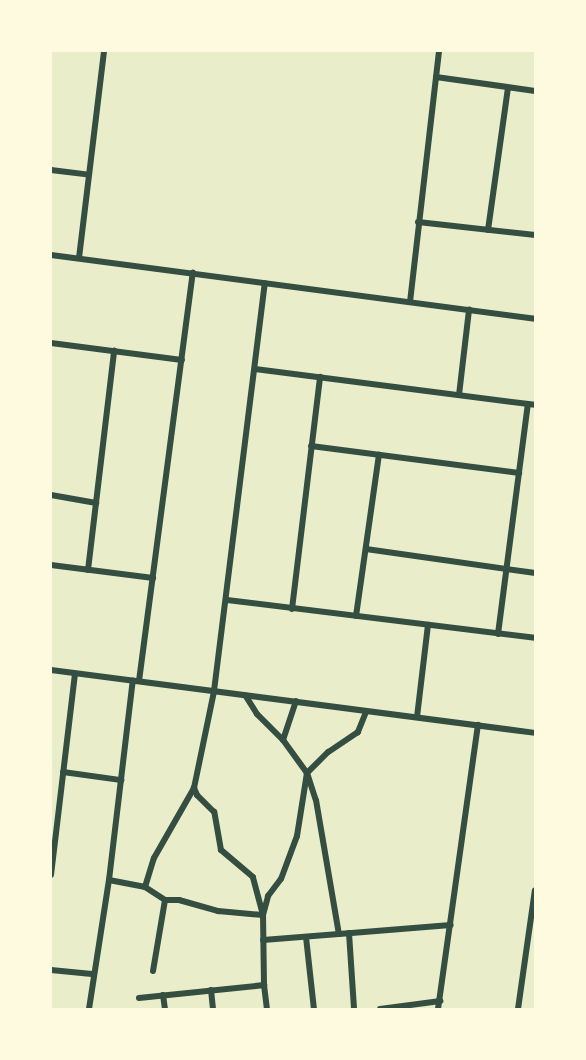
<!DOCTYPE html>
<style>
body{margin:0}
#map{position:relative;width:586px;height:1060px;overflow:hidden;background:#e9edc9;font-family:Inter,sans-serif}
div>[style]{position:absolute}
.minor>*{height:6px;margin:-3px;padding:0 3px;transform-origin:3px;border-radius:3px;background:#344e41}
span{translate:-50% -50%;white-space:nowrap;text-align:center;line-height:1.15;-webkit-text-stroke:6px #fefae0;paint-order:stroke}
.frame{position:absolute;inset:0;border:52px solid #fefae0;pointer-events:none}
</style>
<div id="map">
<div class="minor">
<i style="left:436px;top:77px;width:100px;rotate:8deg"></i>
<i style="left:51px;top:170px;width:38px;rotate:7deg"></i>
<i style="left:418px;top:222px;width:118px;rotate:6.3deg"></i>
<i style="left:488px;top:230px;width:143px;rotate:-82deg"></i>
<i style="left:51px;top:255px;width:488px;rotate:7.5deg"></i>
<i style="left:79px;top:258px;width:209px;rotate:-83.1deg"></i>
<i style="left:410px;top:302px;width:253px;rotate:-83.4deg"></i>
<i style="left:51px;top:343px;width:132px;rotate:7.4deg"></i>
<i style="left:255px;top:369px;width:282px;rotate:7.3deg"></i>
<i style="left:459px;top:395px;width:86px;rotate:-83.3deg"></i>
<i style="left:311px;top:446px;width:210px;rotate:7.4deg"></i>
<i style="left:51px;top:495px;width:46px;rotate:10.1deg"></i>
<i style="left:366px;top:549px;width:171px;rotate:8.1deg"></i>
<i style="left:51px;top:565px;width:103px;rotate:7.3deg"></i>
<i style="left:88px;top:570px;width:221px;rotate:-83.2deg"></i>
<i style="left:227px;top:600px;width:310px;rotate:7deg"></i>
<i style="left:292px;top:609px;width:234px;rotate:-83.1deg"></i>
<i style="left:356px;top:616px;width:163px;rotate:-81.9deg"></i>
<i style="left:498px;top:634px;width:232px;rotate:-82.6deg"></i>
<i style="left:51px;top:670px;width:488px;rotate:7.4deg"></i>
<i style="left:139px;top:681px;width:412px;rotate:-82.5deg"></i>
<i style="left:366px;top:712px;width:22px;rotate:112deg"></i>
<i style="left:358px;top:732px;width:36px;rotate:146deg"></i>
<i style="left:328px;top:752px;width:30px;rotate:135deg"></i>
<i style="left:307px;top:773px;width:28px;rotate:72deg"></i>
<i style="left:316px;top:800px;width:136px;rotate:80.3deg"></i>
<i style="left:339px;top:934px;width:112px;rotate:-4.6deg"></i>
<i style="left:417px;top:717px;width:93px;rotate:-83.2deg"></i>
<i style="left:283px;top:740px;width:41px;rotate:-71.6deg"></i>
<i style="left:63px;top:772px;width:59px;rotate:7.9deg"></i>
<i style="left:51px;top:875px;width:203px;rotate:-83.2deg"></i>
<i style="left:109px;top:880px;width:37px;rotate:11deg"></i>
<i style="left:145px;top:887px;width:24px;rotate:33deg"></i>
<i style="left:165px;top:900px;width:14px"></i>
<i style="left:179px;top:900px;width:41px;rotate:15.8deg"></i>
<i style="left:218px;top:911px;width:45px;rotate:5.1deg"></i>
<i style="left:263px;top:915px;width:39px;rotate:-105deg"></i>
<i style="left:253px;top:877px;width:42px;rotate:-139.8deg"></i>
<i style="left:221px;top:850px;width:39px;rotate:-100deg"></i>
<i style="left:214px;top:812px;width:24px;rotate:-135deg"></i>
<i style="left:197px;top:795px;width:8px;rotate:-113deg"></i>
<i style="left:194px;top:788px;width:99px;rotate:-78.3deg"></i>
<i style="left:214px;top:691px;width:411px;rotate:-82.9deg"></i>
<i style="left:145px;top:887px;width:30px;rotate:-73deg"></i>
<i style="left:154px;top:858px;width:81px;rotate:-60.3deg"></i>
<i style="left:349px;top:933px;width:76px;rotate:86.2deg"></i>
<i style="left:306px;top:937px;width:72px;rotate:83.7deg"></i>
<i style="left:263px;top:940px;width:76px;rotate:-4.5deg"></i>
<i style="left:51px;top:970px;width:41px;rotate:5.6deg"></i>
<i style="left:153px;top:971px;width:72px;rotate:-80.4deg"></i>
<i style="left:264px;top:985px;width:24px;rotate:83deg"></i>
<i style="left:211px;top:990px;width:19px;rotate:84deg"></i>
<i style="left:163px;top:995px;width:14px;rotate:82deg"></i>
<i style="left:139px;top:998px;width:126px;rotate:-5.9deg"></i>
<i style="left:264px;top:985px;width:70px;rotate:-90.8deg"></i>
<i style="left:263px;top:915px;width:20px;rotate:-75deg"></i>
<i style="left:268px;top:896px;width:21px;rotate:-53deg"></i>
<i style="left:281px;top:879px;width:46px;rotate:-69.6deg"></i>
<i style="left:297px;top:836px;width:64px;rotate:-81deg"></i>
<i style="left:307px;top:773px;width:41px;rotate:-126deg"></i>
<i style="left:283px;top:740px;width:37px;rotate:-135deg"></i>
<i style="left:257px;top:714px;width:22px;rotate:-122deg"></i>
<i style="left:89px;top:1009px;width:131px;rotate:-81.2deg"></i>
<i style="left:109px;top:880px;width:201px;rotate:-83.2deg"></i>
<i style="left:380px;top:1009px;width:61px;rotate:-7.6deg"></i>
<i style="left:438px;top:1009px;width:287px;rotate:-82deg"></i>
<i style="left:518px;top:1009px;width:120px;rotate:-81.9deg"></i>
</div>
<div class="frame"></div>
</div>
